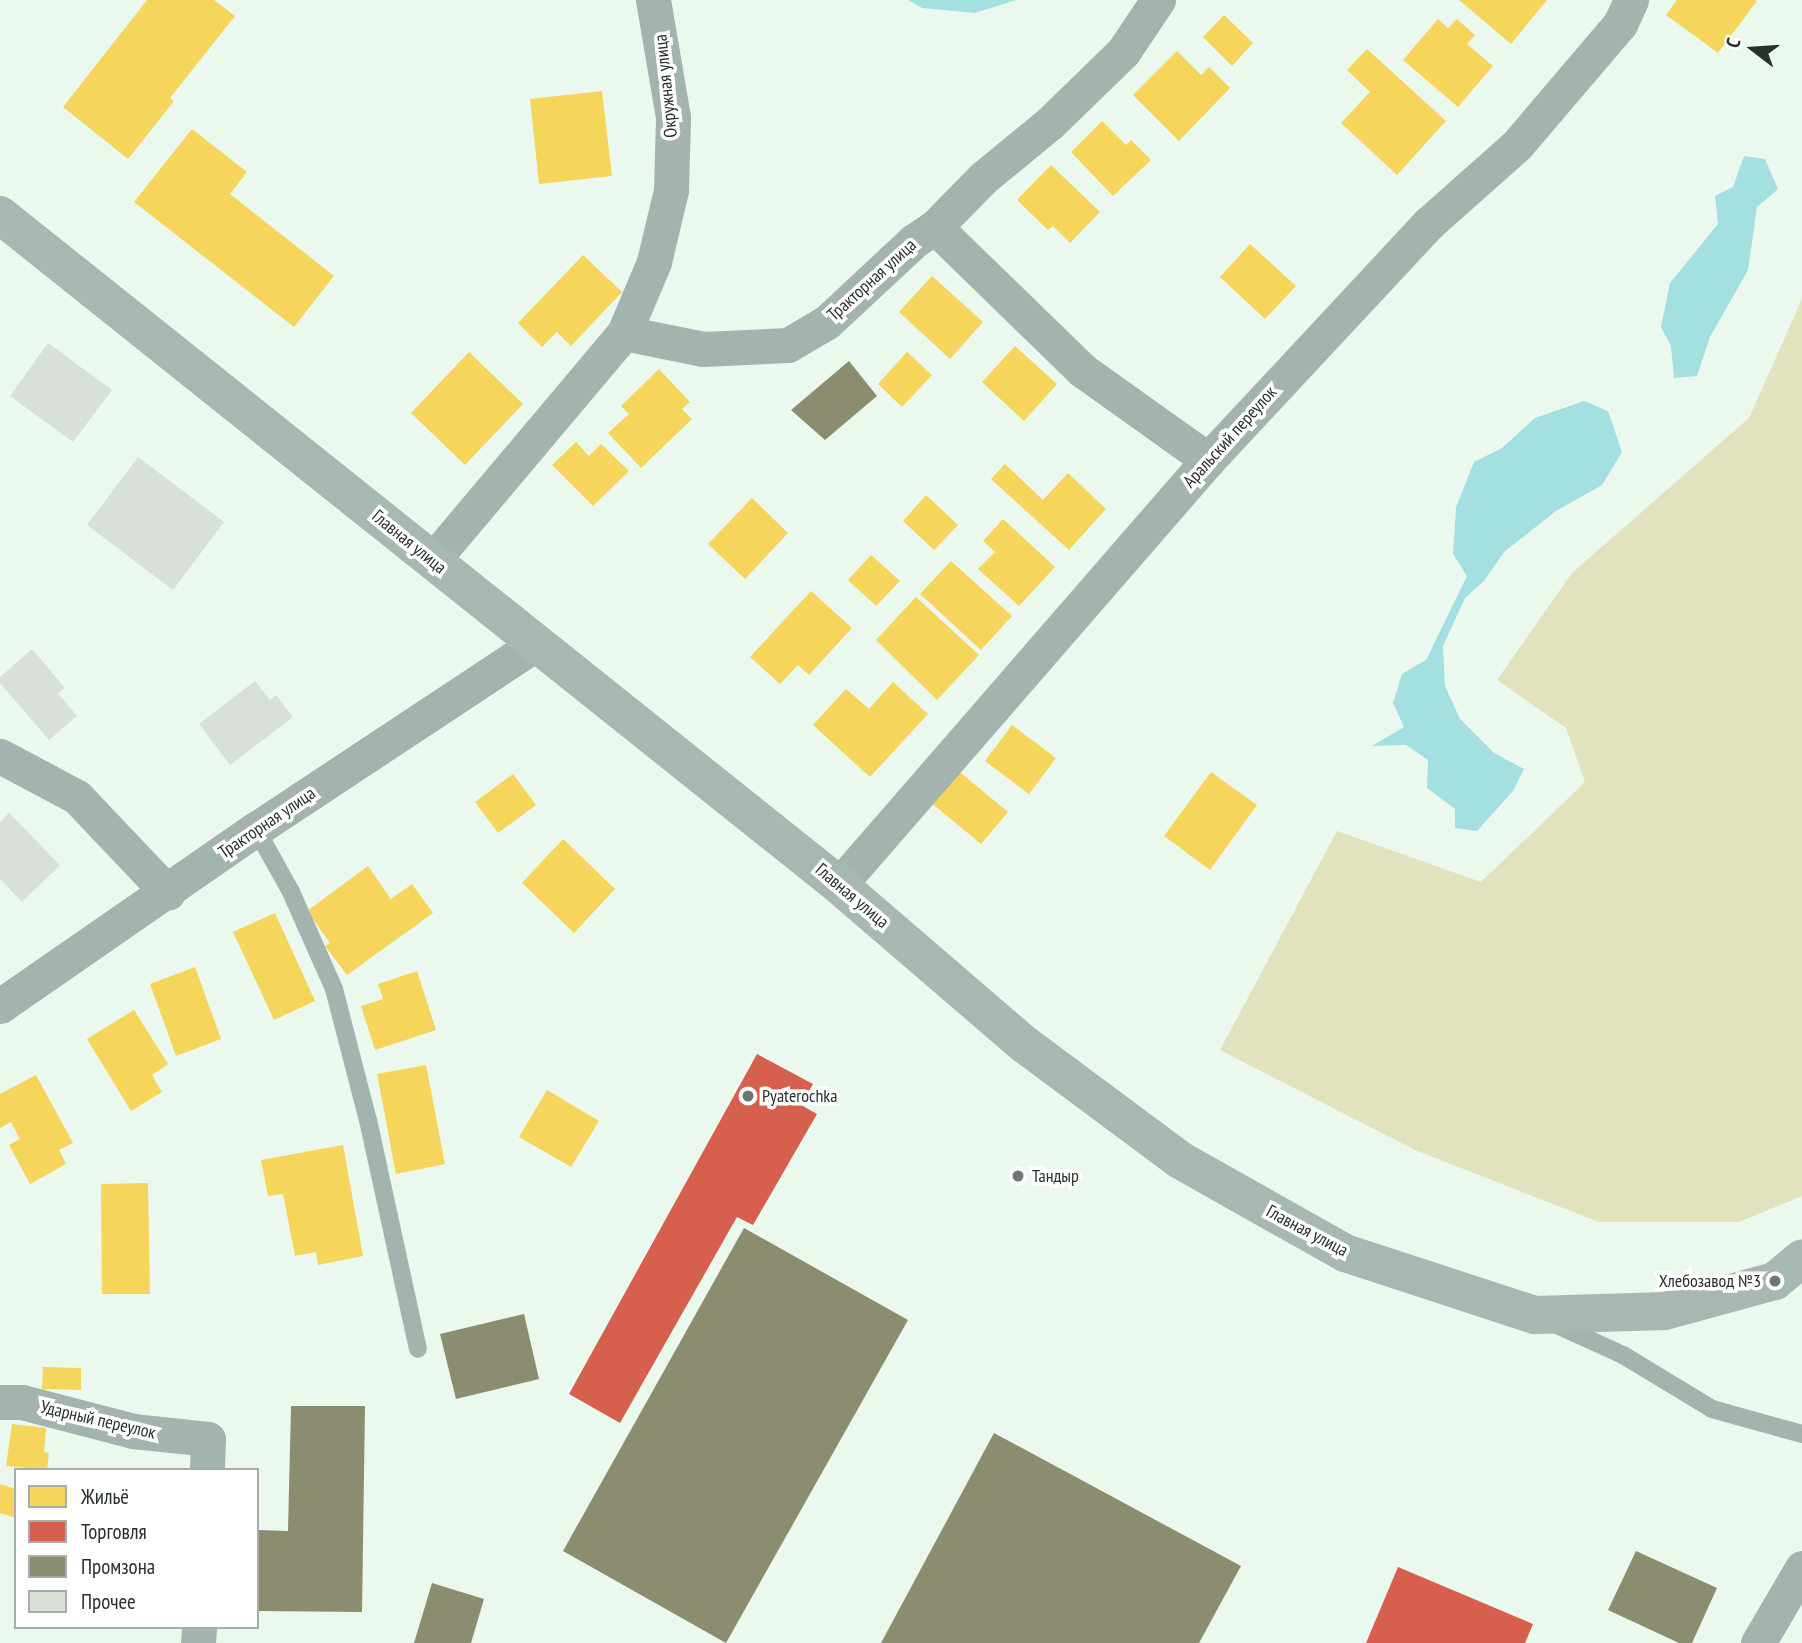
<!DOCTYPE html>
<meta charset="utf-8">
<style>
body{margin:0}
#map{position:relative;width:1802px;height:1643px;overflow:hidden;background:#ebf8ee;font-family:"PT Sans Narrow",sans-serif}
div>[style]{position:absolute}
.green>*{inset:0;background:#e2e2be}
.water>*{inset:0;background:#a4dfe2}
.homes>*{inset:0;background:#f6d55c}
.shops>*{inset:0;background:#d6604d}
.industry>*{inset:0;background:#8c8c6e}
.building>*{inset:0;background:#d8e0d7}
.service>*{height:18px;margin:-9px;padding:0 9px;transform-origin:9px;border-radius:9px;background:#a3b4ae}
.minor>*{height:35px;margin:-17.5px;padding:0 17.5px;transform-origin:17.5px;border-radius:17.5px;background:#a3b4ae}
.primary>*{height:38px;margin:-19px;padding:0 19px;transform-origin:19px;border-radius:19px;background:#a7b7b2}
.dots>*{width:19px;height:19px;translate:-50% -50%;box-sizing:border-box;border:4px solid #fff;border-radius:50%}
span{translate:-50% -50%;white-space:nowrap;text-align:center;line-height:1.15;-webkit-text-stroke:7px #fff;paint-order:stroke}
.street-label{font-size:18px;color:#27312a}
.poi-label{font-size:18px;color:#27312a}
.left{translate:0 -50%;text-align:left}
.right{translate:-100% -50%;text-align:right}
.legend{position:absolute;left:14px;top:1468px;width:245px;height:161px;box-sizing:border-box;background:#fff;border:2px solid #a9adaa;margin:0;padding:9px 12px;list-style:none;font-size:21px;color:#27312a}
.legend li{display:flex;align-items:center;gap:14px;height:35px}
.legend b{width:35px;border:2px solid #a9adaa}
.north{position:absolute;left:1718px;top:14px;width:70px;height:70px;-webkit-text-stroke:5px #fff;paint-order:stroke;rotate:287deg;font-size:19px;font-weight:700;line-height:28px;text-align:center;color:#27312a}
.north::after{content:'';display:block;margin:auto;width:24px;height:32px;background:#27312a;clip-path:polygon(50% 0,100% 100%,50% 72%,0 100%)}
</style>
<div id="map">
<div class="green">
<i style="clip-path:polygon(1802px 299px,1802px 1196px,1739px 1222px,1599px 1222px,1415px 1150px,1220px 1050px,1337px 831px,1481px 882px,1585px 782px,1566px 728px,1497px 680px,1572px 573px,1749px 418px)"></i>
</div>
<div class="water">
<i style="clip-path:polygon(908px 0,1016px 0,975px 13px,922px 8px)"></i>
<i style="clip-path:polygon(1744px 156px,1765px 159px,1778px 189px,1757px 207px,1748px 270px,1710px 337px,1697px 376px,1674px 378px,1671px 346px,1661px 327px,1670px 283px,1718px 224px,1715px 196px,1733px 187px)"></i>
<i style="clip-path:polygon(1584px 401px,1608px 411px,1622px 452px,1602px 485px,1556px 511px,1504px 552px,1484px 581px,1465px 598px,1443px 646px,1445px 686px,1460px 719px,1494px 753px,1524px 769px,1513px 791px,1477px 831px,1455px 828px,1455px 809px,1427px 788px,1428px 760px,1406px 745px,1372px 746px,1404px 727px,1393px 703px,1402px 674px,1426px 660px,1467px 576px,1453px 554px,1456px 507px,1474px 462px,1502px 448px,1535px 418px)"></i>
</div>
<div class="homes">
<i style="clip-path:polygon(147px 0,214px 0,235px 16px,170px 98px,174px 101px,128px 159px,63px 107px)"></i>
<i style="clip-path:polygon(1459px 0,1547px 0,1511px 44px)"></i>
<i style="clip-path:polygon(1677px 0,1755px 0,1757px 1px,1718px 53px,1666px 15px)"></i>
<i style="clip-path:polygon(1224px 15px,1253px 43px,1232px 66px,1203px 37px)"></i>
<i style="clip-path:polygon(1438px 19px,1448px 28px,1457px 19px,1475px 35px,1467px 44px,1493px 66px,1458px 107px,1403px 60px)"></i>
<i style="clip-path:polygon(1367px 49px,1446px 121px,1397px 175px,1341px 123px,1370px 92px,1347px 70px)"></i>
<i style="clip-path:polygon(1177px 51px,1201px 75px,1209px 67px,1230px 88px,1179px 141px,1133px 95px)"></i>
<i style="clip-path:polygon(602px 91px,612px 176px,539px 184px,530px 99px)"></i>
<i style="clip-path:polygon(1102px 121px,1126px 145px,1131px 140px,1151px 160px,1113px 196px,1071px 152px)"></i>
<i style="clip-path:polygon(192px 129px,247px 172px,230px 194px,334px 276px,294px 327px,134px 202px)"></i>
<i style="clip-path:polygon(1051px 165px,1100px 212px,1070px 243px,1053px 226px,1048px 230px,1017px 200px)"></i>
<i style="clip-path:polygon(1250px 244px,1296px 286px,1265px 319px,1220px 277px)"></i>
<i style="clip-path:polygon(583px 255px,622px 292px,571px 346px,557px 332px,542px 347px,518px 323px)"></i>
<i style="clip-path:polygon(932px 276px,983px 322px,950px 359px,899px 312px)"></i>
<i style="clip-path:polygon(1015px 346px,1057px 384px,1024px 421px,982px 382px)"></i>
<i style="clip-path:polygon(469px 352px,523px 404px,465px 465px,411px 413px)"></i>
<i style="clip-path:polygon(907px 352px,932px 375px,902px 407px,878px 384px)"></i>
<i style="clip-path:polygon(659px 369px,690px 402px,682px 409px,692px 419px,641px 468px,608px 433px,629px 414px,621px 406px)"></i>
<i style="clip-path:polygon(576px 442px,589px 456px,601px 444px,629px 471px,593px 506px,552px 465px)"></i>
<i style="clip-path:polygon(1005px 464px,1043px 500px,1068px 473px,1106px 509px,1069px 550px,991px 479px)"></i>
<i style="clip-path:polygon(926px 495px,958px 525px,934px 550px,903px 521px)"></i>
<i style="clip-path:polygon(752px 498px,788px 533px,745px 579px,708px 544px)"></i>
<i style="clip-path:polygon(1003px 519px,1055px 567px,1019px 606px,978px 569px,995px 552px,983px 541px)"></i>
<i style="clip-path:polygon(871px 555px,900px 581px,876px 606px,848px 580px)"></i>
<i style="clip-path:polygon(951px 561px,1012px 616px,981px 650px,920px 594px)"></i>
<i style="clip-path:polygon(811px 591px,852px 628px,809px 675px,798px 665px,780px 684px,750px 657px)"></i>
<i style="clip-path:polygon(916px 597px,979px 655px,937px 700px,876px 640px)"></i>
<i style="clip-path:polygon(893px 682px,928px 714px,870px 777px,813px 725px,846px 689px,869px 709px)"></i>
<i style="clip-path:polygon(1012px 725px,1056px 758px,1029px 794px,985px 761px)"></i>
<i style="clip-path:polygon(956px 769px,1008px 812px,981px 844px,929px 801px)"></i>
<i style="clip-path:polygon(1211px 772px,1257px 805px,1210px 870px,1164px 836px)"></i>
<i style="clip-path:polygon(513px 774px,536px 805px,498px 833px,475px 802px)"></i>
<i style="clip-path:polygon(563px 839px,615px 889px,574px 933px,522px 883px)"></i>
<i style="clip-path:polygon(368px 866px,391px 899px,412px 884px,433px 913px,347px 975px,325px 946px,330px 943px,307px 911px)"></i>
<i style="clip-path:polygon(275px 913px,315px 1001px,274px 1020px,233px 932px)"></i>
<i style="clip-path:polygon(195px 967px,221px 1039px,176px 1056px,150px 984px)"></i>
<i style="clip-path:polygon(417px 971px,436px 1030px,375px 1050px,361px 1006px,383px 999px,378px 984px)"></i>
<i style="clip-path:polygon(134px 1010px,168px 1064px,152px 1075px,162px 1092px,131px 1111px,87px 1039px)"></i>
<i style="clip-path:polygon(426px 1065px,445px 1164px,396px 1174px,377px 1074px)"></i>
<i style="clip-path:polygon(36px 1075px,73px 1143px,59px 1150px,66px 1164px,30px 1184px,9px 1145px,20px 1139px,11px 1122px,0 1128px,0 1094px)"></i>
<i style="clip-path:polygon(547px 1090px,599px 1121px,571px 1167px,519px 1137px)"></i>
<i style="clip-path:polygon(343px 1145px,363px 1256px,318px 1265px,316px 1252px,295px 1256px,283px 1194px,268px 1196px,261px 1160px)"></i>
<i style="clip-path:polygon(148px 1183px,150px 1294px,102px 1294px,101px 1184px)"></i>
<i style="clip-path:polygon(43px 1367px,81px 1368px,81px 1390px,42px 1389px)"></i>
<i style="clip-path:polygon(12px 1424px,46px 1428px,44px 1452px,49px 1453px,47px 1470px,6px 1466px)"></i>
<i style="clip-path:polygon(0 1484px,16px 1489px,16px 1518px,0 1513px)"></i>
</div>
<div class="shops">
<i style="clip-path:polygon(757px 1054px,813px 1084px,801px 1105px,817px 1114px,753px 1225px,737px 1217px,620px 1423px,569px 1394px)"></i>
<i style="clip-path:polygon(1398px 1567px,1533px 1624px,1525px 1643px,1366px 1643px)"></i>
</div>
<div class="industry">
<i style="clip-path:polygon(849px 361px,877px 396px,825px 440px,791px 410px)"></i>
<i style="clip-path:polygon(744px 1228px,908px 1320px,726px 1643px,563px 1551px)"></i>
<i style="clip-path:polygon(524px 1314px,539px 1379px,456px 1399px,440px 1334px)"></i>
<i style="clip-path:polygon(291px 1406px,365px 1406px,362px 1612px,257px 1611px,257px 1530px,288px 1531px)"></i>
<i style="clip-path:polygon(994px 1433px,1241px 1566px,1199px 1643px,881px 1643px)"></i>
<i style="clip-path:polygon(1636px 1551px,1717px 1588px,1692px 1643px,1679px 1643px,1608px 1610px)"></i>
<i style="clip-path:polygon(432px 1583px,484px 1599px,471px 1643px,414px 1643px)"></i>
</div>
<div class="building">
<i style="clip-path:polygon(48px 343px,112px 390px,73px 442px,10px 396px)"></i>
<i style="clip-path:polygon(138px 457px,224px 522px,173px 590px,87px 525px)"></i>
<i style="clip-path:polygon(32px 649px,65px 688px,58px 693px,77px 716px,49px 740px,0 683px,0 677px)"></i>
<i style="clip-path:polygon(255px 681px,270px 700px,276px 695px,293px 717px,230px 765px,199px 724px)"></i>
<i style="clip-path:polygon(9px 813px,60px 865px,22px 902px,0 879px,0 822px)"></i>
</div>
<div class="service">
<i style="left:256px;top:829px;width:72px;rotate:60.9deg"></i>
<i style="left:291px;top:892px;width:106px;rotate:66.1deg"></i>
<i style="left:334px;top:989px;width:135px;rotate:75.5deg"></i>
<i style="left:368px;top:1120px;width:234px;rotate:77.7deg"></i>
<i style="left:1555px;top:1324px;width:75px;rotate:24.5deg"></i>
<i style="left:1623px;top:1355px;width:104px;rotate:31.2deg"></i>
<i style="left:1712px;top:1409px;width:93px;rotate:15.5deg"></i>
</div>
<div class="minor">
<i style="left:935px;top:227px;width:205px;rotate:44.2deg"></i>
<i style="left:1082px;top:370px;width:155px;rotate:35.5deg"></i>
<i style="left:624px;top:333px;width:77px;rotate:-67.1deg"></i>
<i style="left:654px;top:262px;width:74px;rotate:-76.7deg"></i>
<i style="left:671px;top:190px;width:73px;rotate:-88.4deg"></i>
<i style="left:673px;top:117px;width:119px;rotate:-99.7deg"></i>
<i style="left:432px;top:561px;width:298px;rotate:-49.9deg"></i>
<i style="left:624px;top:333px;width:81px;rotate:11.4deg"></i>
<i style="left:703px;top:349px;width:85px;rotate:-2.7deg"></i>
<i style="left:788px;top:345px;width:45px;rotate:-30.5deg"></i>
<i style="left:827px;top:322px;width:119px;rotate:-43deg"></i>
<i style="left:914px;top:241px;width:25px;rotate:-34deg"></i>
<i style="left:935px;top:227px;width:69px;rotate:-45.6deg"></i>
<i style="left:983px;top:178px;width:87px;rotate:-39.4deg"></i>
<i style="left:1050px;top:123px;width:102px;rotate:-44.2deg"></i>
<i style="left:1123px;top:52px;width:63px;rotate:-56.1deg"></i>
<i style="left:0;top:756px;width:87px;rotate:28deg"></i>
<i style="left:77px;top:797px;width:132px;rotate:46.5deg"></i>
<i style="left:839px;top:885px;width:563px;rotate:-49.03deg"></i>
<i style="left:1208px;top:460px;width:323px;rotate:-47deg"></i>
<i style="left:1428px;top:224px;width:119px;rotate:-41.6deg"></i>
<i style="left:1517px;top:145px;width:159px;rotate:-49.6deg"></i>
<i style="left:1620px;top:24px;width:26px;rotate:-65deg"></i>
<i style="left:0;top:1006px;width:311px;rotate:-34.7deg"></i>
<i style="left:256px;top:829px;width:336px;rotate:-33.5deg"></i>
<i style="left:0;top:1402px;width:22px"></i>
<i style="left:22px;top:1402px;width:115px;rotate:14.6deg"></i>
<i style="left:133px;top:1431px;width:75px;rotate:6.1deg"></i>
<i style="left:208px;top:1439px;width:31px;rotate:92deg"></i>
<i style="left:198px;top:1643px;width:16px;rotate:-86deg"></i>
<i style="left:1758px;top:1643px;width:87px;rotate:-59.6deg"></i>
</div>
<div class="primary">
<i style="left:0;top:215px;width:1074px;rotate:38.61deg"></i>
<i style="left:839px;top:885px;width:244px;rotate:40.7deg"></i>
<i style="left:1024px;top:1044px;width:194px;rotate:36.6deg"></i>
<i style="left:1180px;top:1160px;width:189px;rotate:29.4deg"></i>
<i style="left:1345px;top:1253px;width:200px;rotate:18.1deg"></i>
<i style="left:1535px;top:1315px;width:130px;rotate:-1.8deg"></i>
<i style="left:1665px;top:1311px;width:114px;rotate:-15.3deg"></i>
<i style="left:1775px;top:1281px;width:35px;rotate:-40deg"></i>
</div>
<div class="dots">
<i style="left:748px;top:1096px;background:#6c776f"></i>
<i style="left:1018px;top:1176px;background:#6c776f"></i>
<i style="left:1775px;top:1281px;background:#6c776f"></i>
</div>
<div class="street-label">
<span style="left:666px;top:86px;rotate:-96deg">Окружная улица</span>
<span style="left:872px;top:280px;rotate:-42deg">Тракторная улица</span>
<span style="left:1230px;top:437px;rotate:-48deg">Аральский переулок</span>
<span style="left:409px;top:542px;rotate:39deg">Главная улица</span>
<span style="left:267px;top:823px;rotate:-34deg">Тракторная улица</span>
<span style="left:852px;top:896px;rotate:40deg">Главная улица</span>
<span style="left:1307px;top:1231px;rotate:28deg">Главная улица</span>
<span style="left:98px;top:1420px;rotate:13deg">Ударный переулок</span>
</div>
<div class="poi-label">
<span class="left" style="left:762px;top:1096px">Pyaterochka</span>
<span class="left" style="left:1032px;top:1176px">Тандыр</span>
<span class="right" style="left:1761px;top:1281px">Хлебозавод №3</span>
</div>
<ul class="legend">
<li><b style="height:19px;background:#f6d55c"></b>Жильё</li>
<li><b style="height:19px;background:#d6604d"></b>Торговля</li>
<li><b style="height:19px;background:#8c8c6e"></b>Промзона</li>
<li><b style="height:19px;background:#d8e0d7"></b>Прочее</li>
</ul>
<div class="north">С</div>
</div>
